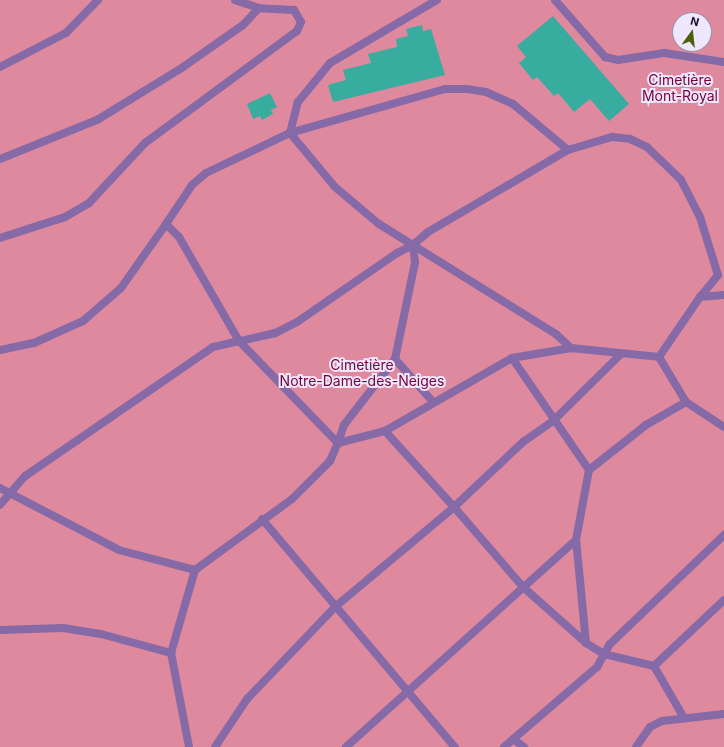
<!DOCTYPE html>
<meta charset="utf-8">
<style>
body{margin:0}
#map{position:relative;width:724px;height:747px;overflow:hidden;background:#d6bef8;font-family:Inter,sans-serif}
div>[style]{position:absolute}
.green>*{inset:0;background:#de899e}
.building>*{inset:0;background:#37ac9f}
.service>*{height:8px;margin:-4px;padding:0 4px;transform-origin:4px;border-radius:4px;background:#856aa7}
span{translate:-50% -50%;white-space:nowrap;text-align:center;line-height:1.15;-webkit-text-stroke:4px #efe7fd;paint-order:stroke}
.park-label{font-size:14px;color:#760236}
.north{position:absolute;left:672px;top:12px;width:40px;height:40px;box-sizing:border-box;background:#efe7fd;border:1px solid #998fa6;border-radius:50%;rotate:15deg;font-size:11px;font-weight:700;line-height:16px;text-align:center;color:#170a24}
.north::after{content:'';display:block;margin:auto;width:14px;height:18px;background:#4a600a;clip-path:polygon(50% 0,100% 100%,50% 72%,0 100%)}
</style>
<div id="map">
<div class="green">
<i style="clip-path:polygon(evenodd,0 0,724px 0,724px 747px,0 747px,0 0,680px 20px,704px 20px,704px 44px,680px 44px,680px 20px)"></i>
</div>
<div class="building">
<i style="clip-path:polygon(553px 16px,629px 104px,609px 121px,590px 99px,574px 112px,558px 93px,554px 96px,537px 77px,533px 80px,519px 63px,526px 57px,517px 46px)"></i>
<i style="clip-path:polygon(422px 25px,423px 31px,431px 29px,445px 75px,333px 102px,328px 85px,346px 80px,343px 70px,371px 63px,368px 54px,397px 47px,396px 39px,408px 36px,406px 29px)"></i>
<i style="clip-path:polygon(270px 93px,277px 107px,271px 110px,273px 114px,262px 120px,260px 116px,253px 119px,247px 104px)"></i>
</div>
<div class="service">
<i style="left:555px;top:0;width:76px;rotate:48.7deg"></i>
<i style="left:605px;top:57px;width:13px;rotate:13deg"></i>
<i style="left:618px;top:60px;width:47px;rotate:-8.7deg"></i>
<i style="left:664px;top:53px;width:61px;rotate:8.5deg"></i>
<i style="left:0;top:67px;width:74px;rotate:-27.3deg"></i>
<i style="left:66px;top:33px;width:46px;rotate:-45.9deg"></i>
<i style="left:568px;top:150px;width:46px;rotate:-16.5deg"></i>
<i style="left:612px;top:137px;width:18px;rotate:6deg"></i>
<i style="left:630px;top:139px;width:19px;rotate:25deg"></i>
<i style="left:647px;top:147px;width:47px;rotate:44.1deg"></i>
<i style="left:681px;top:180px;width:42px;rotate:62.8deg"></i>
<i style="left:700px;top:217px;width:61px;rotate:72.8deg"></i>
<i style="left:718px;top:275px;width:28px;rotate:129deg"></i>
<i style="left:0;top:159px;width:105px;rotate:-21.9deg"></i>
<i style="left:97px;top:120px;width:101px;rotate:-31.6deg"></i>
<i style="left:183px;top:67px;width:73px;rotate:-35deg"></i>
<i style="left:243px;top:25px;width:23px;rotate:-47deg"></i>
<i style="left:259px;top:8px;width:25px;rotate:-162deg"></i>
<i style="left:166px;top:224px;width:47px;rotate:-56.3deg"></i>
<i style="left:192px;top:185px;width:18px;rotate:-41deg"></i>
<i style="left:206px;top:173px;width:93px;rotate:-25.5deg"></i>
<i style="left:290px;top:133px;width:70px;rotate:50.2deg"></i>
<i style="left:335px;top:187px;width:57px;rotate:40.1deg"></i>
<i style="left:379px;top:224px;width:208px;rotate:31.9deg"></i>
<i style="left:556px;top:334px;width:21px;rotate:43deg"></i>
<i style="left:571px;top:348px;width:88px;rotate:5.8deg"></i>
<i style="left:0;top:238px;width:68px;rotate:-17.9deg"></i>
<i style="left:65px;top:217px;width:28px;rotate:-30deg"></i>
<i style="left:89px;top:203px;width:82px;rotate:-47deg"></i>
<i style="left:145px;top:143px;width:189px;rotate:-36.4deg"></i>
<i style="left:297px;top:31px;width:10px;rotate:-66deg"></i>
<i style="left:301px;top:22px;width:14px;rotate:-120deg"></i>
<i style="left:294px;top:10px;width:35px;rotate:-177deg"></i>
<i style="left:413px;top:245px;width:20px;rotate:-41deg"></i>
<i style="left:428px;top:232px;width:162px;rotate:-30.4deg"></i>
<i style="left:568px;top:150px;width:72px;rotate:-140.1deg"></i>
<i style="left:513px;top:104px;width:30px;rotate:-156deg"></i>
<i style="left:486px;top:92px;width:20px;rotate:-171deg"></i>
<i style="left:466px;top:89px;width:21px;rotate:180deg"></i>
<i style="left:445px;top:89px;width:161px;rotate:164.2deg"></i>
<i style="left:290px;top:133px;width:32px;rotate:-76deg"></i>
<i style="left:298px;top:102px;width:50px;rotate:-50.6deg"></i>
<i style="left:330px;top:63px;width:124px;rotate:-30.5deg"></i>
<i style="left:0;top:350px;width:35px;rotate:-12deg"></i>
<i style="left:34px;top:343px;width:54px;rotate:-24.2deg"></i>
<i style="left:83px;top:321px;width:50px;rotate:-41deg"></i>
<i style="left:121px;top:288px;width:78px;rotate:-54.9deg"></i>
<i style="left:166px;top:224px;width:18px;rotate:45deg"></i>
<i style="left:179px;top:237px;width:120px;rotate:60deg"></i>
<i style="left:239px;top:341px;width:142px;rotate:45.9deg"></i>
<i style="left:338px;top:443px;width:19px;rotate:-72deg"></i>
<i style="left:344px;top:425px;width:83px;rotate:-52.3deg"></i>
<i style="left:395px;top:359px;width:99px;rotate:-78.3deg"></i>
<i style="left:415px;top:262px;width:17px;rotate:-97deg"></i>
<i style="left:413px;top:245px;width:18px;rotate:153deg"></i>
<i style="left:397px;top:253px;width:121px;rotate:145.4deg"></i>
<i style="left:297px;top:322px;width:25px;rotate:153deg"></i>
<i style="left:275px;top:333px;width:37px;rotate:167deg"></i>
<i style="left:239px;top:341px;width:27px;rotate:167deg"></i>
<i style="left:213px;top:347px;width:228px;rotate:145.5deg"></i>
<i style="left:25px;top:476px;width:38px;rotate:131deg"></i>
<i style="left:512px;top:358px;width:136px;rotate:55.5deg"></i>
<i style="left:395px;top:359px;width:57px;rotate:48.5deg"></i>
<i style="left:686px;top:402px;width:52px;rotate:-121deg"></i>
<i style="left:659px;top:357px;width:73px;rotate:-55.7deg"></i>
<i style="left:700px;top:297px;width:24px;rotate:-5deg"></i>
<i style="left:385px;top:431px;width:103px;rotate:47.8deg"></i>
<i style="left:454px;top:507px;width:95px;rotate:-43.3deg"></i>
<i style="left:523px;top:442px;width:37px;rotate:-35deg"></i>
<i style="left:553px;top:421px;width:94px;rotate:-44.6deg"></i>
<i style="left:0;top:488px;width:134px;rotate:27.5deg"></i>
<i style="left:119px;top:550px;width:79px;rotate:14.7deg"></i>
<i style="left:195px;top:570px;width:120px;rotate:-36.2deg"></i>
<i style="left:292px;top:499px;width:54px;rotate:-45deg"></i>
<i style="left:330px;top:461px;width:20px;rotate:-66deg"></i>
<i style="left:338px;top:443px;width:49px;rotate:-14.3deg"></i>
<i style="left:385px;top:431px;width:146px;rotate:-29.9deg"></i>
<i style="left:512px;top:358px;width:60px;rotate:-9.6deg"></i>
<i style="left:262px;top:519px;width:299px;rotate:49.8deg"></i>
<i style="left:0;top:630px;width:63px;rotate:-1.8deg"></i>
<i style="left:63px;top:628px;width:38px;rotate:9deg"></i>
<i style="left:101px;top:634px;width:73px;rotate:15.2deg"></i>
<i style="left:654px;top:666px;width:51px;rotate:-166.5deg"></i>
<i style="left:604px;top:654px;width:21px;rotate:-149deg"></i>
<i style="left:586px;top:643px;width:103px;rotate:-95.5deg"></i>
<i style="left:576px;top:540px;width:71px;rotate:-79.5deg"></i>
<i style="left:589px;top:470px;width:73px;rotate:-38.3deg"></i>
<i style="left:646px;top:425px;width:46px;rotate:-29.9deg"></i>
<i style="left:686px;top:402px;width:45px;rotate:33.3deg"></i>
<i style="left:684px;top:718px;width:60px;rotate:-120deg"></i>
<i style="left:654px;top:666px;width:96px;rotate:-43.3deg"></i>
<i style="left:513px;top:739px;width:14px;rotate:36deg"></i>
<i style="left:189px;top:747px;width:96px;rotate:-100.8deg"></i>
<i style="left:171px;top:653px;width:86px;rotate:-73.9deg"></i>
<i style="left:215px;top:747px;width:58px;rotate:-56.3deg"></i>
<i style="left:247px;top:699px;width:127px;rotate:-46.3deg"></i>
<i style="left:335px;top:607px;width:155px;rotate:-40deg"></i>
<i style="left:454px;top:507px;width:106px;rotate:49.2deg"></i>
<i style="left:523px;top:587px;width:84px;rotate:41.6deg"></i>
<i style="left:346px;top:747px;width:309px;rotate:-42deg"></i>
<i style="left:504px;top:747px;width:123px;rotate:-40.7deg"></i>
<i style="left:597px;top:667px;width:26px;rotate:-61deg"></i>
<i style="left:610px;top:644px;width:158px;rotate:-43.7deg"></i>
<i style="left:636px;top:747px;width:24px;rotate:-55deg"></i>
<i style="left:650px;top:727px;width:13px;rotate:-27deg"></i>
<i style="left:662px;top:721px;width:62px;rotate:-6.4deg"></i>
</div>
<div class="park-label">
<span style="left:680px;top:88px">Cimetière<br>Mont-Royal</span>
<span style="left:362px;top:373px">Cimetière<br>Notre-Dame-des-Neiges</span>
</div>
<div class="north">N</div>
</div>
